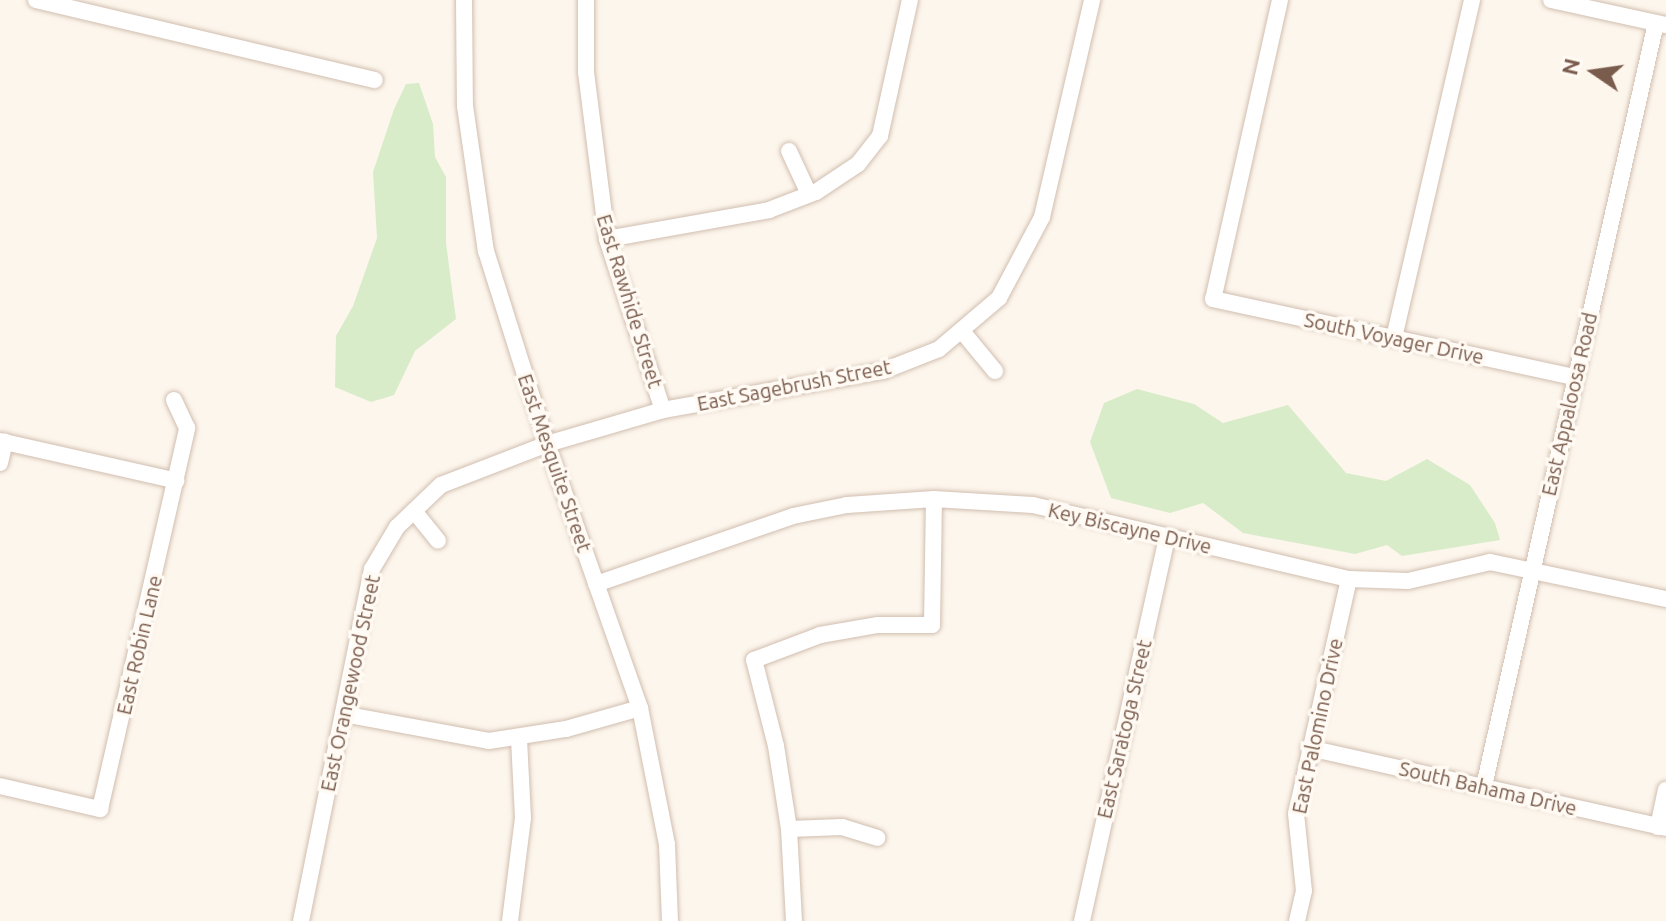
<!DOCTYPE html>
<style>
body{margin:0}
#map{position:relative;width:1666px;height:921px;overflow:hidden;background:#fdf6ec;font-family:Ubuntu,sans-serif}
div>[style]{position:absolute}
.green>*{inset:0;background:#d8ecc9}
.roads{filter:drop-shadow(0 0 2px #d1beb0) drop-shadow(0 0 2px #d1beb0)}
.minor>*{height:16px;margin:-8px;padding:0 8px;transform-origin:8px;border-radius:8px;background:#fff}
span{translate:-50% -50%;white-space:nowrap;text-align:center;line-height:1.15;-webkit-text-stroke:7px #fffaf3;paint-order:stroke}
.street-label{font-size:20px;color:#7a5c4d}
.north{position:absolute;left:1554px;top:32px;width:80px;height:80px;-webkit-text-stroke:6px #fffaf3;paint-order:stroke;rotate:283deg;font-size:22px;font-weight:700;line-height:32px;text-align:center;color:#7a5c4d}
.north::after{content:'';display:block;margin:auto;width:28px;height:36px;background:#7a5c4d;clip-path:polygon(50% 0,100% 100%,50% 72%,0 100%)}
</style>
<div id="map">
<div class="green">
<i style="clip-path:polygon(419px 83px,433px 124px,435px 157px,446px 177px,446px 243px,456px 319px,415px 351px,394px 395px,371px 402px,335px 387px,336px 336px,353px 306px,377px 238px,373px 172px,394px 109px,406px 84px)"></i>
<i style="clip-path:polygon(1137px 389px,1194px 404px,1223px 423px,1288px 405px,1346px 473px,1386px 481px,1427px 459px,1470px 485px,1495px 523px,1500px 540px,1402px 556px,1387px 545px,1355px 554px,1243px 533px,1203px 503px,1170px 513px,1111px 498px,1090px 442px,1104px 403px)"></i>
</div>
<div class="roads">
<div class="minor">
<i style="left:36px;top:0;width:348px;rotate:13.3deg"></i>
<i style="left:464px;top:0;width:106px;rotate:89.5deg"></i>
<i style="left:465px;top:106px;width:147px;rotate:81.8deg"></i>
<i style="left:486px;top:251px;width:202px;rotate:72.5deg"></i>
<i style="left:547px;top:444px;width:280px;rotate:70.6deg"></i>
<i style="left:640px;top:708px;width:139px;rotate:78.8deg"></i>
<i style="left:667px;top:844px;width:77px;rotate:87.8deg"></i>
<i style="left:586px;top:0;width:72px;rotate:90deg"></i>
<i style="left:586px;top:72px;width:168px;rotate:82.8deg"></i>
<i style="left:607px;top:239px;width:180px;rotate:71.9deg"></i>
<i style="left:1280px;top:0;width:306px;rotate:102.6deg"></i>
<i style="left:1213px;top:299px;width:370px;rotate:12.2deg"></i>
<i style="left:1551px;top:0;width:118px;rotate:12.3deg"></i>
<i style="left:789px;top:151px;width:47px;rotate:65.1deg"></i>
<i style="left:607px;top:239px;width:165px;rotate:-10.1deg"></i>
<i style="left:769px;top:210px;width:50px;rotate:-21deg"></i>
<i style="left:816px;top:192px;width:50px;rotate:-33.7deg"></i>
<i style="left:858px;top:164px;width:36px;rotate:-52deg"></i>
<i style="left:880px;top:136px;width:139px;rotate:-77.6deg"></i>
<i style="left:962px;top:331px;width:52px;rotate:50.5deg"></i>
<i style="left:1394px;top:338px;width:347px;rotate:-77deg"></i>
<i style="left:0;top:441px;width:181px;rotate:12.7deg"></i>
<i style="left:0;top:463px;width:22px;rotate:-77deg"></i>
<i style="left:414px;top:511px;width:38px;rotate:51deg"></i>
<i style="left:596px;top:584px;width:208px;rotate:-19deg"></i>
<i style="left:793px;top:516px;width:55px;rotate:-11.5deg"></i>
<i style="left:847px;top:505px;width:87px;rotate:-3.9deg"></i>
<i style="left:934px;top:499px;width:99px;rotate:3.5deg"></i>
<i style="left:1033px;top:505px;width:325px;rotate:13.2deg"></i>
<i style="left:1349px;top:579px;width:59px;rotate:1.9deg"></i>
<i style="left:1408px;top:581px;width:84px;rotate:-13deg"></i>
<i style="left:1490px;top:562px;width:180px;rotate:11.9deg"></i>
<i style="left:343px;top:714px;width:148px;rotate:10.5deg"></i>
<i style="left:489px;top:741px;width:78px;rotate:-8.9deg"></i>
<i style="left:566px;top:729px;width:77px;rotate:-15.8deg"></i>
<i style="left:1309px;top:748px;width:366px;rotate:12.6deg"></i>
<i style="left:0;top:786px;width:103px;rotate:13deg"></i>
<i style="left:100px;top:809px;width:391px;rotate:-77.1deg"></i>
<i style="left:187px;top:428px;width:31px;rotate:-115deg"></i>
<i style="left:1484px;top:786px;width:782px;rotate:-77.3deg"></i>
<i style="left:1658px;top:827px;width:38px;rotate:-78deg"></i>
<i style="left:789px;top:829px;width:53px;rotate:-2.2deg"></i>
<i style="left:842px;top:827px;width:37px;rotate:17deg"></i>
<i style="left:301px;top:921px;width:359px;rotate:-78.6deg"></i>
<i style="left:372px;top:569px;width:49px;rotate:-59.2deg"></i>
<i style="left:397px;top:527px;width:61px;rotate:-43.7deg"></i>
<i style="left:441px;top:485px;width:114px;rotate:-21.1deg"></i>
<i style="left:547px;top:444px;width:121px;rotate:-16.3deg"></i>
<i style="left:663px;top:410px;width:223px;rotate:-10.1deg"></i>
<i style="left:883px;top:371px;width:60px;rotate:-21.4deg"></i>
<i style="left:939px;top:349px;width:79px;rotate:-40.4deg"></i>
<i style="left:999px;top:298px;width:92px;rotate:-62deg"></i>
<i style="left:1042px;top:217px;width:223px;rotate:-77deg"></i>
<i style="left:510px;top:921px;width:104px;rotate:-82.8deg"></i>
<i style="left:523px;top:818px;width:80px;rotate:-92.9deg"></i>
<i style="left:794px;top:921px;width:92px;rotate:-93.1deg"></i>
<i style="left:789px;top:829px;width:84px;rotate:-98.9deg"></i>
<i style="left:776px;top:746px;width:89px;rotate:-104.3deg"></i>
<i style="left:754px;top:660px;width:71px;rotate:-20.7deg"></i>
<i style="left:820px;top:635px;width:59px;rotate:-9.8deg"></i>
<i style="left:878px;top:625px;width:54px"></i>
<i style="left:932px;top:625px;width:126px;rotate:-89.1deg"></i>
<i style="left:1082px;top:921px;width:393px;rotate:-77.5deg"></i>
<i style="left:1297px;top:921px;width:31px;rotate:-77deg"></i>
<i style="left:1304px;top:891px;width:77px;rotate:-95.9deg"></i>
<i style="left:1296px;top:814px;width:241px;rotate:-77.3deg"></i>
</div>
</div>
<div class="street-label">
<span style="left:630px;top:301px;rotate:73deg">East Rawhide Street</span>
<span style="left:1394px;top:338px;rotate:12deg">South Voyager Drive</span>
<span style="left:794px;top:385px;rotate:-11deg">East Sagebrush Street</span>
<span style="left:1569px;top:404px;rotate:-77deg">East Appaloosa Road</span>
<span style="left:555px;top:463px;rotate:71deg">East Mesquite Street</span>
<span style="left:1130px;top:528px;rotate:13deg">Key Biscayne Drive</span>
<span style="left:139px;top:645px;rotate:-77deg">East Robin Lane</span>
<span style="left:350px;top:683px;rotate:-78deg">East Orangewood Street</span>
<span style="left:1317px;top:726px;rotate:-78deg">East Palomino Drive</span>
<span style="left:1124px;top:729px;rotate:-77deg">East Saratoga Street</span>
<span style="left:1488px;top:788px;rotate:13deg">South Bahama Drive</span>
</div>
<div class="north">N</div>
</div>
